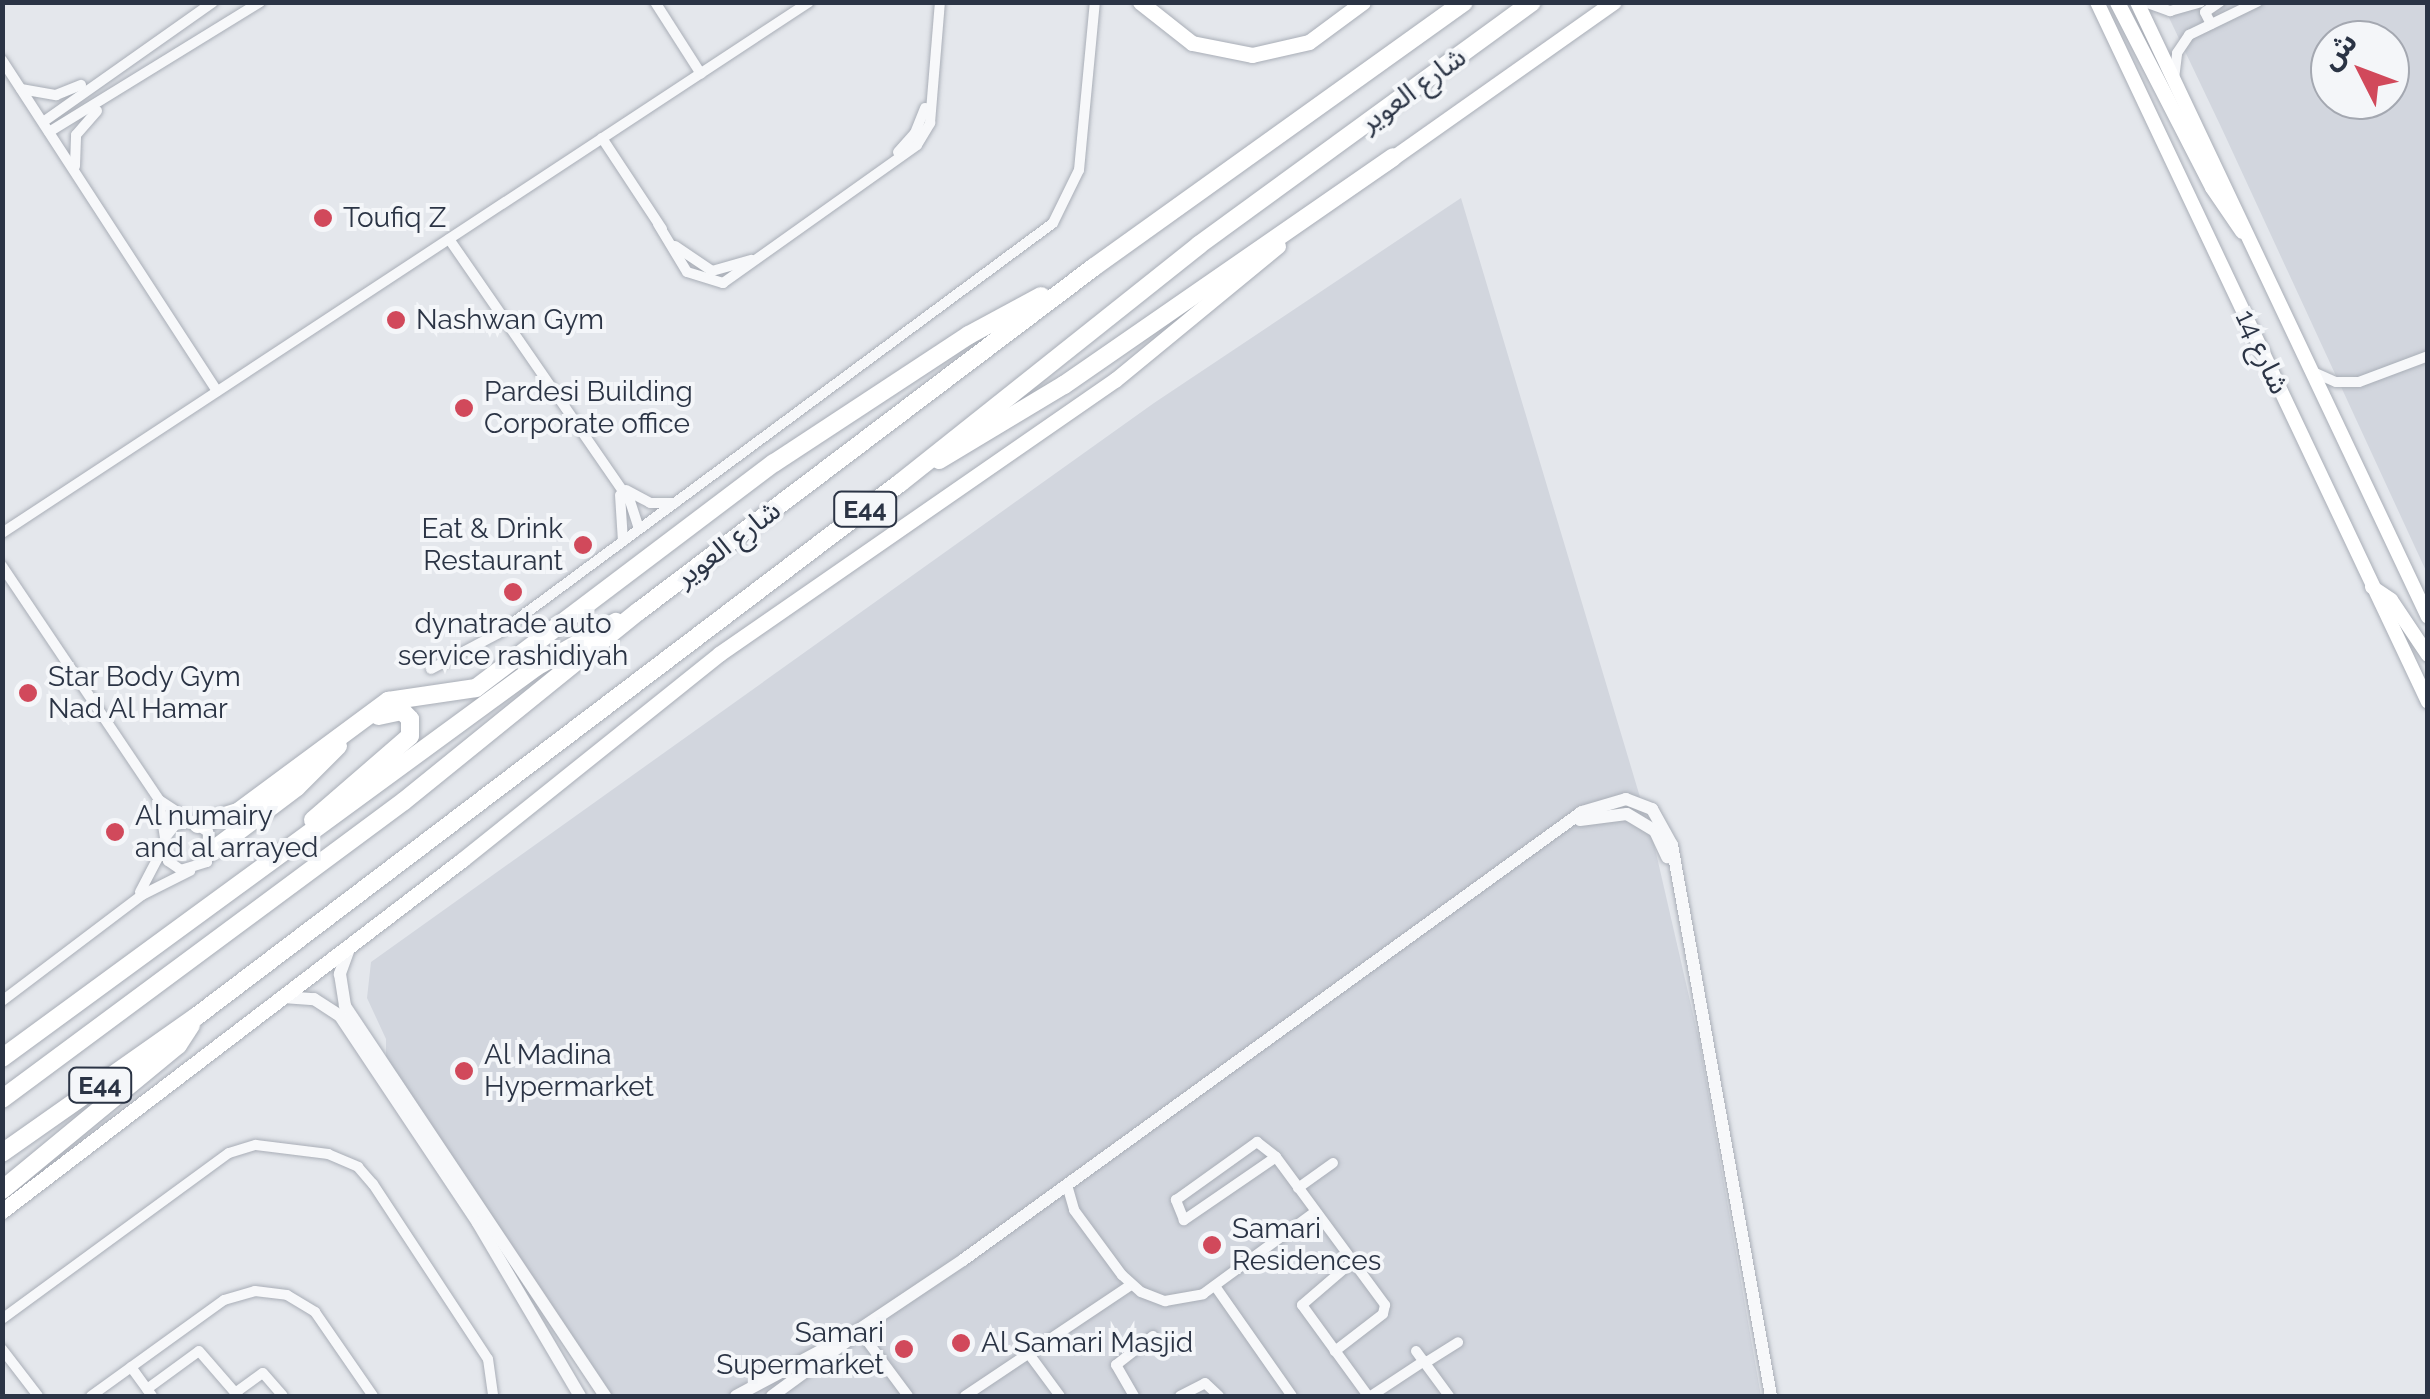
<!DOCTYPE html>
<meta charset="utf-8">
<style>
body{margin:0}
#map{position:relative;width:2430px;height:1399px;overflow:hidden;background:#e4e7ec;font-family:Raleway,"Noto Sans Arabic",sans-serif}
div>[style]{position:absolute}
.built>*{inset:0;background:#d2d6de}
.roads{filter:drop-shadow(0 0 2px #a9aeb7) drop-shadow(0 0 2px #a9aeb7)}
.minor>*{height:10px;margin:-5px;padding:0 5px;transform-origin:5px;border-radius:5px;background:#f7f8fa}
.tertiary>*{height:12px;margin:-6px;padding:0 6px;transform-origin:6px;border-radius:6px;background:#f7f8fa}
.secondary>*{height:14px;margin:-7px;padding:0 7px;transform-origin:7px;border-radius:7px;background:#fff}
.primary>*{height:15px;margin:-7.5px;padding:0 7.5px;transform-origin:7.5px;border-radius:7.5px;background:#fff}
.motorway>*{height:18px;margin:-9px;padding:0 9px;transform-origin:9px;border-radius:9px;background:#fff}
.dots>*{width:28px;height:28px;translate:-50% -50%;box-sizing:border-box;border:5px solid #f4f6f9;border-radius:50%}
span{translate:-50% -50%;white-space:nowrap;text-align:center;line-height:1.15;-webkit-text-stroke:8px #f4f6f9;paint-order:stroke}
.shield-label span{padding:2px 8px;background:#f4f6f9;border:2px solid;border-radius:8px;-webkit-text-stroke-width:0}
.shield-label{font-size:25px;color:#2b3445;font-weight:700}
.street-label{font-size:28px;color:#2b3445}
.poi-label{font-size:28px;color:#2b3445}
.left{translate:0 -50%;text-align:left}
.right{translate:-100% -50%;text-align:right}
.frame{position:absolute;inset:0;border:5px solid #2b3445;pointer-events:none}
.north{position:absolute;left:2310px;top:20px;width:100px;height:100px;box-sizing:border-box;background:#f4f6f9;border:2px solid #a4a8b1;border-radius:50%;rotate:312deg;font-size:28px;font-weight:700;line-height:40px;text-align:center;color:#2b3445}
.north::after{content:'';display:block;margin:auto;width:35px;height:45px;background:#d1495b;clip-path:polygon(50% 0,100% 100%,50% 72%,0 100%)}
</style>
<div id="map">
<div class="built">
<i style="clip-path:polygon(evenodd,2162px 3px,2427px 3px,2427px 573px,2222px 129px,2162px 3px,2330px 40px,2390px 40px,2390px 100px,2330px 100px,2330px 40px)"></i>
<i style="clip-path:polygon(1461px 198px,1654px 844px,1699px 1040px,1761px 1396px,607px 1396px,386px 1061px,386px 1039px,367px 998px,371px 962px,1154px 403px)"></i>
</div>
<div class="roads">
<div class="minor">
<i style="left:655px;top:2px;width:85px;rotate:57.4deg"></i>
<i style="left:2145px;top:2px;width:27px;rotate:20deg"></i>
<i style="left:2170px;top:11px;width:32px;rotate:-16deg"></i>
<i style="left:2211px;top:24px;width:13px;rotate:-117deg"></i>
<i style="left:2205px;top:12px;width:18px;rotate:-34deg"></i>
<i style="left:2px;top:60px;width:395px;rotate:57deg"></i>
<i style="left:2174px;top:79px;width:26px;rotate:-83deg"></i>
<i style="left:2177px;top:53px;width:22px;rotate:-56deg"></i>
<i style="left:2189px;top:35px;width:76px;rotate:-25.9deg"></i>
<i style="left:21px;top:89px;width:36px;rotate:10deg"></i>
<i style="left:56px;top:95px;width:27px;rotate:-22deg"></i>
<i style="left:43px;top:122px;width:208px;rotate:-35.2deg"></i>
<i style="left:49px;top:132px;width:248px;rotate:-31.6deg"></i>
<i style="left:602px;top:138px;width:109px;rotate:56.6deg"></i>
<i style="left:898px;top:152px;width:25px;rotate:-48deg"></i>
<i style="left:915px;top:133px;width:27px;rotate:-68deg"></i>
<i style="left:75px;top:166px;width:31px;rotate:-88deg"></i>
<i style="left:76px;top:135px;width:32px;rotate:-49deg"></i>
<i style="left:658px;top:224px;width:56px;rotate:58.9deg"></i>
<i style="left:687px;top:272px;width:38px;rotate:17deg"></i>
<i style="left:723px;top:283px;width:238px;rotate:-35.4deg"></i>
<i style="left:917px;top:145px;width:26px;rotate:-59deg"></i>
<i style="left:930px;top:123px;width:121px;rotate:-85.3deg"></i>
<i style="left:449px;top:239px;width:318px;rotate:55.4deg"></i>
<i style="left:630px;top:501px;width:29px;rotate:72deg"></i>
<i style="left:675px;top:246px;width:45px;rotate:34deg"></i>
<i style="left:712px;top:271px;width:41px;rotate:-15.8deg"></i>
<i style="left:2311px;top:371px;width:27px;rotate:24deg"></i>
<i style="left:2336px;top:382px;width:23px"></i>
<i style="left:2359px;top:382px;width:74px;rotate:-20.6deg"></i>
<i style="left:626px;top:490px;width:27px;rotate:28deg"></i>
<i style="left:650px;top:503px;width:25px"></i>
<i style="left:620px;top:495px;width:46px;rotate:86.3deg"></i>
<i style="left:2px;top:533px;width:966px;rotate:-33.34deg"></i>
<i style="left:2px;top:566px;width:282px;rotate:56.1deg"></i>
<i style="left:159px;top:800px;width:59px;rotate:33.1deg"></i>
<i style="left:208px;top:832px;width:30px;rotate:92deg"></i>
<i style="left:207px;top:862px;width:27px;rotate:163deg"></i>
<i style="left:181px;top:870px;width:16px;rotate:-145deg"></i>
<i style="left:168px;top:861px;width:23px;rotate:-97deg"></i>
<i style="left:165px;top:838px;width:16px;rotate:-52deg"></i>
<i style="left:175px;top:825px;width:17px;rotate:-10deg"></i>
<i style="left:431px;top:669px;width:77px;rotate:-27.9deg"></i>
<i style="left:499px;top:633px;width:689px;rotate:-36.5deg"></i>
<i style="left:1053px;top:223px;width:59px;rotate:-63.9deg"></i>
<i style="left:1079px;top:170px;width:169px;rotate:-84.6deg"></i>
<i style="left:159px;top:800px;width:38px;rotate:81deg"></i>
<i style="left:140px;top:892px;width:47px;rotate:-62.4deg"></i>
<i style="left:2px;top:1001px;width:176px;rotate:-37.1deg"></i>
<i style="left:142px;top:895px;width:54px;rotate:-26.6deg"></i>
<i style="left:1257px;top:1142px;width:24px;rotate:38deg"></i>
<i style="left:1276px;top:1157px;width:112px;rotate:145.6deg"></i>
<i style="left:1184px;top:1220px;width:22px;rotate:-112deg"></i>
<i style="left:1176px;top:1200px;width:100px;rotate:-35.6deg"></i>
<i style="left:1276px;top:1157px;width:184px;rotate:53.6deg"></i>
<i style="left:1385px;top:1305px;width:9px;rotate:103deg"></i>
<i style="left:1383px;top:1314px;width:61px;rotate:142.4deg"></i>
<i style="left:1067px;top:1185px;width:26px;rotate:74deg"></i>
<i style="left:1074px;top:1210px;width:81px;rotate:53.6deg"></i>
<i style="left:1122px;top:1275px;width:25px;rotate:42deg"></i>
<i style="left:1141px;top:1292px;width:26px;rotate:21deg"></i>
<i style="left:1165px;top:1301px;width:39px;rotate:-10deg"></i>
<i style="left:1203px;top:1294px;width:139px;rotate:-36.2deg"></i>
<i style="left:1298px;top:1188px;width:43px;rotate:-35.5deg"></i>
<i style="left:1352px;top:1262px;width:66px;rotate:139.3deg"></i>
<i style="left:1302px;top:1305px;width:112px;rotate:54deg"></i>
<i style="left:1215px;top:1286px;width:134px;rotate:55deg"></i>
<i style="left:2px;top:1319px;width:281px;rotate:-36.2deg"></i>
<i style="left:229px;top:1153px;width:28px;rotate:-17deg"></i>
<i style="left:256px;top:1145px;width:73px;rotate:7.1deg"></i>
<i style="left:328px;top:1154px;width:33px;rotate:23deg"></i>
<i style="left:358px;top:1167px;width:23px;rotate:49deg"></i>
<i style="left:373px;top:1184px;width:209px;rotate:56.7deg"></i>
<i style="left:488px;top:1359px;width:37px;rotate:82deg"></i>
<i style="left:859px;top:1330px;width:82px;rotate:53.4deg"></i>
<i style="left:2px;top:1349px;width:59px;rotate:52.5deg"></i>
<i style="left:1416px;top:1351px;width:56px;rotate:53.7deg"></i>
<i style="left:1029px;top:1354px;width:52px;rotate:53.6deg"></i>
<i style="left:1425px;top:1363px;width:39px;rotate:-32deg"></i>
<i style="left:131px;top:1367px;width:36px;rotate:54deg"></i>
<i style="left:147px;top:1389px;width:64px;rotate:-36.2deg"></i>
<i style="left:199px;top:1351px;width:60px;rotate:49.1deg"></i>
<i style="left:235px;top:1393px;width:34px;rotate:-36deg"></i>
<i style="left:263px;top:1373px;width:30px;rotate:49deg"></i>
<i style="left:91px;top:1396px;width:164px;rotate:-35.8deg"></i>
<i style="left:224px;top:1300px;width:32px;rotate:-16deg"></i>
<i style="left:255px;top:1291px;width:32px;rotate:7deg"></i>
<i style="left:287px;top:1295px;width:33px;rotate:31deg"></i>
<i style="left:315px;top:1312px;width:102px;rotate:55.4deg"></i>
<i style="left:965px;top:1396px;width:200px;rotate:-33.8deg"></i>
<i style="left:1134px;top:1396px;width:36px;rotate:-120deg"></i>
<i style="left:1116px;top:1365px;width:47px;rotate:-38.1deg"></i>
<i style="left:1180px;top:1396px;width:28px;rotate:-27deg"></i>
<i style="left:1205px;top:1383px;width:19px;rotate:43deg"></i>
<i style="left:1371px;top:1396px;width:64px;rotate:-33.4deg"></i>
</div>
<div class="tertiary">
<i style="left:1580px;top:820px;width:47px;rotate:-7.3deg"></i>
<i style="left:1627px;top:814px;width:33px;rotate:31deg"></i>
<i style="left:1655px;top:831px;width:29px;rotate:65deg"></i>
<i style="left:350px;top:946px;width:30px;rotate:110deg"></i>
<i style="left:340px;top:974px;width:32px;rotate:81deg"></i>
<i style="left:345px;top:1006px;width:469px;rotate:56.3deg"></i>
<i style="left:283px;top:997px;width:31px;rotate:4deg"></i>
<i style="left:314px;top:999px;width:31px;rotate:33deg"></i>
<i style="left:340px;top:1016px;width:249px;rotate:56.3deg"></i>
<i style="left:478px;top:1223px;width:201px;rotate:59.5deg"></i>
<i style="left:736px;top:1396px;width:134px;rotate:-28.1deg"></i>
<i style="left:854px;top:1333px;width:131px;rotate:-33.8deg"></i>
<i style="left:963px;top:1260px;width:764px;rotate:-35.9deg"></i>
<i style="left:1582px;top:812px;width:46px;rotate:-16.5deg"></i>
<i style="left:1626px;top:799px;width:28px;rotate:21deg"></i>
<i style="left:1652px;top:809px;width:41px;rotate:60.9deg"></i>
<i style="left:1672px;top:845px;width:560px;rotate:79.81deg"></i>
<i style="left:772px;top:1396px;width:97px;rotate:-36.2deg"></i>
</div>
<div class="secondary">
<i style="left:2097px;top:2px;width:774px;rotate:64.69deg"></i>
<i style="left:2137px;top:2px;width:680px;rotate:64.68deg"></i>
<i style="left:2372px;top:587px;width:23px;rotate:34deg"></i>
<i style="left:2391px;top:600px;width:66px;rotate:56.1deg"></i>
</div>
<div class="primary">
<i style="left:1140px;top:2px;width:66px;rotate:38.3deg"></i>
<i style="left:1192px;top:43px;width:61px;rotate:11.3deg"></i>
<i style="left:1252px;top:55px;width:58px;rotate:-12.8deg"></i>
<i style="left:1309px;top:42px;width:67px;rotate:-36.5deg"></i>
<i style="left:2117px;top:2px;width:208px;rotate:62.8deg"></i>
<i style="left:2212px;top:187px;width:53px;rotate:55.7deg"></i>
<i style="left:1384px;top:164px;width:281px;rotate:-35.2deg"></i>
<i style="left:2px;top:1211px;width:579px;rotate:-37.35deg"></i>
<i style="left:462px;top:860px;width:329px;rotate:-38.7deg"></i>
<i style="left:719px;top:654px;width:482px;rotate:-34.7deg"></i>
<i style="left:1115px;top:380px;width:211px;rotate:-39.4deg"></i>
</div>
<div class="motorway">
<i style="left:939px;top:460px;width:146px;rotate:-31deg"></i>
<i style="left:1064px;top:385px;width:400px;rotate:-34.7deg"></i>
<i style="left:313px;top:820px;width:128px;rotate:-40.9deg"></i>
<i style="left:410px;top:736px;width:17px;rotate:-90deg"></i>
<i style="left:410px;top:719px;width:11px;rotate:-135deg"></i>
<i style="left:402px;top:711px;width:24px;rotate:168deg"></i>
<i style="left:198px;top:824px;width:42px;rotate:-16.7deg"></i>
<i style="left:238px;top:812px;width:187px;rotate:-36.5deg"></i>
<i style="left:388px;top:701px;width:89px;rotate:-8.4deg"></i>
<i style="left:476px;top:688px;width:373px;rotate:-37.1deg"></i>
<i style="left:774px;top:463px;width:233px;rotate:-33.3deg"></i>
<i style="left:969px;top:335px;width:82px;rotate:-28.4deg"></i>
<i style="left:212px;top:851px;width:106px;rotate:-37deg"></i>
<i style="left:297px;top:787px;width:58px;rotate:-45deg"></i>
<i style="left:2px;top:1058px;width:662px;rotate:-36.21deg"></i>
<i style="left:536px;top:667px;width:92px;rotate:-29.4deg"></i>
<i style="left:2px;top:1099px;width:500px;rotate:-36.55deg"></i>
<i style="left:404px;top:801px;width:302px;rotate:-39deg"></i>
<i style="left:639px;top:611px;width:570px;rotate:-37.09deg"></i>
<i style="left:1094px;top:267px;width:455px;rotate:-35.6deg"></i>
<i style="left:2px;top:1153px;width:238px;rotate:-35.1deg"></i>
<i style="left:197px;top:1016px;width:882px;rotate:-37.17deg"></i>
<i style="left:900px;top:483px;width:382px;rotate:-38.5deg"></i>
<i style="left:1199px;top:245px;width:412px;rotate:-36.1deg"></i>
<i style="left:2px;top:1190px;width:228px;rotate:-39.5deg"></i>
<i style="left:178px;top:1045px;width:24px;rotate:-57deg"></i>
</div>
</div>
<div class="dots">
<i style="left:323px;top:218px;background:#d1495b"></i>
<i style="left:396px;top:320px;background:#d1495b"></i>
<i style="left:464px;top:408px;background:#d1495b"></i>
<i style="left:583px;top:545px;background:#d1495b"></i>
<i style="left:513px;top:592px;background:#d1495b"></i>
<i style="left:28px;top:693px;background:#d1495b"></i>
<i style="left:115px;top:832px;background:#d1495b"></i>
<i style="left:464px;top:1071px;background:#d1495b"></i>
<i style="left:1212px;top:1245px;background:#d1495b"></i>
<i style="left:961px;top:1343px;background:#d1495b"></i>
<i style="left:904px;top:1349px;background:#d1495b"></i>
</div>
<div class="shield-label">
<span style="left:865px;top:509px">E44</span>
<span style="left:100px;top:1085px">E44</span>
</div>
<div class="street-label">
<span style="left:1413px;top:90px;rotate:-36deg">شارع العوير</span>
<span style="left:2262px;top:352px;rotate:65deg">شارع 14</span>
<span style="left:728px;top:544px;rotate:-37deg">شارع العوير</span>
</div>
<div class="poi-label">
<span class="left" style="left:343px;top:218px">Toufiq Z</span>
<span class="left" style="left:416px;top:320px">Nashwan Gym</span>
<span class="left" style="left:484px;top:408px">Pardesi Building<br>Corporate office</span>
<span class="right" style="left:563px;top:545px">Eat &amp; Drink<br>Restaurant</span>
<span style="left:513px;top:640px">dynatrade auto<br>service rashidiyah</span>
<span class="left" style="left:48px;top:693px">Star Body Gym<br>Nad Al Hamar</span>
<span class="left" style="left:135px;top:832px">Al numairy<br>and al arrayed</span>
<span class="left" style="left:484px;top:1071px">Al Madina<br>Hypermarket</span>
<span class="left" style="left:1232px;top:1245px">Samari<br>Residences</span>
<span class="right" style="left:884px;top:1349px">Samari<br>Supermarket</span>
<span class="left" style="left:981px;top:1343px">Al Samari Masjid</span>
</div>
<div class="frame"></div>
<div class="north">ش</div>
</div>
